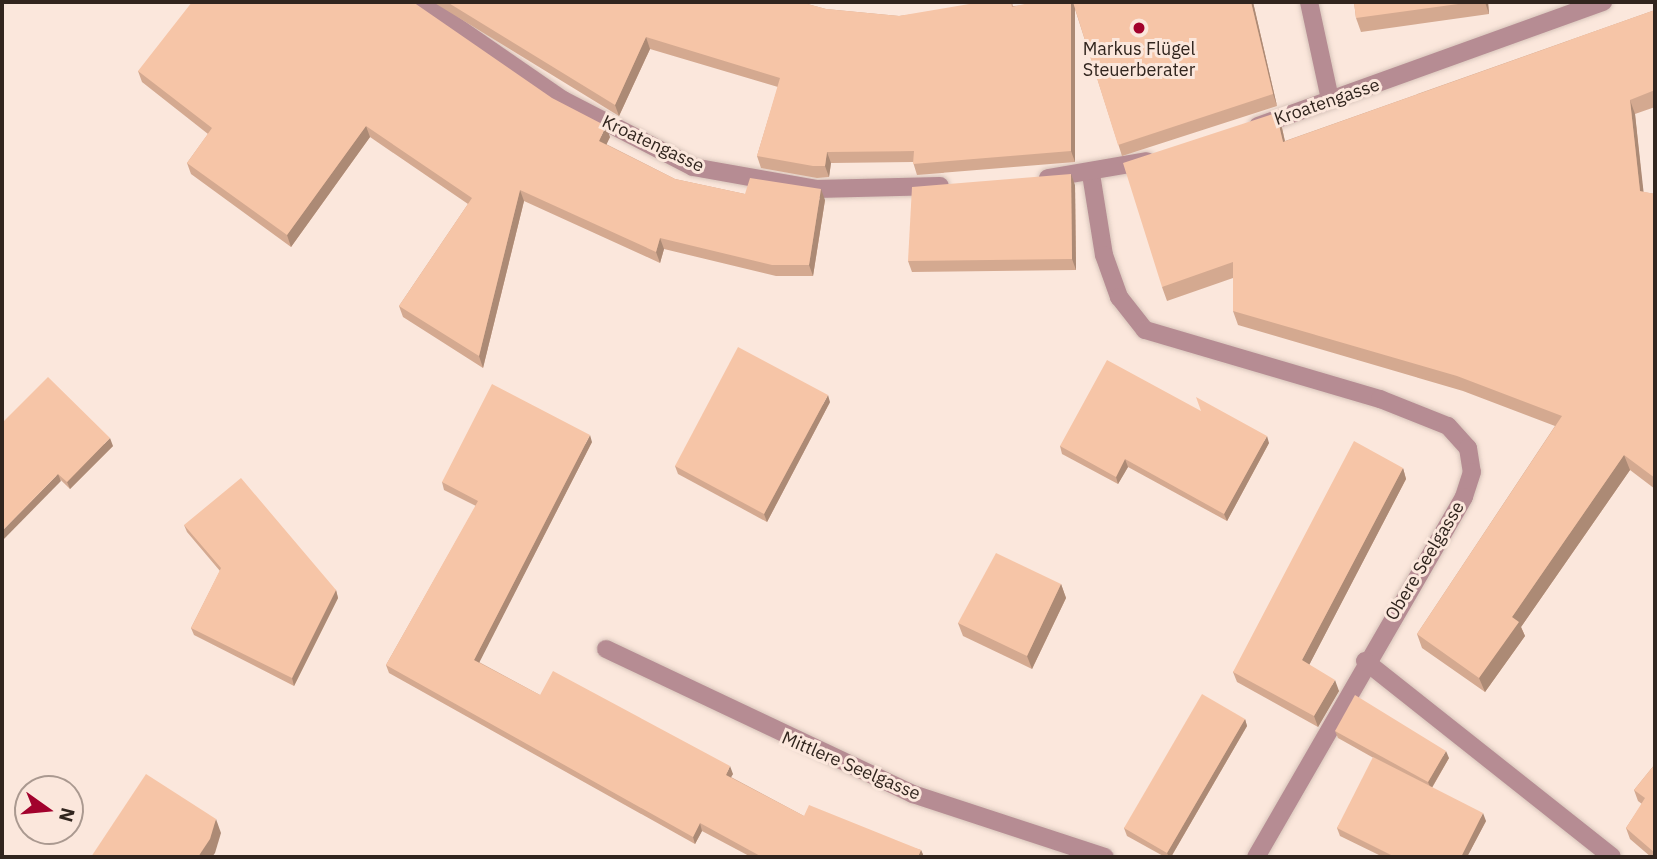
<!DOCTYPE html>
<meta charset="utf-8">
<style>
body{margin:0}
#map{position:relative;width:1657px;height:859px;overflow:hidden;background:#fbe7dc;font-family:"IBM Plex Sans",sans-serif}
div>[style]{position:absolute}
.roads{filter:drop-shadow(0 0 2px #d7c4ba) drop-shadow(0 0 2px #d7c4ba)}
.service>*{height:18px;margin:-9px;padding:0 9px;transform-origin:9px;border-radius:9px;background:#b68c93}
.minor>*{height:18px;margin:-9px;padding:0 9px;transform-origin:9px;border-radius:9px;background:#b68c93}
.wall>*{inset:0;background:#d4a990}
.shaded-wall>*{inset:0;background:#ac8a75}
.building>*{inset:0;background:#f6c5a7}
.dots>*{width:19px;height:19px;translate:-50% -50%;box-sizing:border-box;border:4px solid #fbe7dc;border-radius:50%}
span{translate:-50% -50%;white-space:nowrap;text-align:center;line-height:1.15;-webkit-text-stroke:6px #fbe7dc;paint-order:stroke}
.poi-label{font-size:18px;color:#31251e}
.street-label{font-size:18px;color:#31251e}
.frame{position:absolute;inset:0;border:4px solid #31251e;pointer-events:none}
.north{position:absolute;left:14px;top:775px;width:70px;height:70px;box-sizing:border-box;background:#fbe7dc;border:2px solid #aa9990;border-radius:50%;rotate:105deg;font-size:19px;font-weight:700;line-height:28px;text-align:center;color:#31251e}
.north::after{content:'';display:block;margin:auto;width:24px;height:32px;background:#a2022d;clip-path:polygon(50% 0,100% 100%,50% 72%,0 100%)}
</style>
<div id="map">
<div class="roads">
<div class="service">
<i style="left:1309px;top:2px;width:99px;rotate:77.8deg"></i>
</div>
<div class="minor">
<i style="left:421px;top:2px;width:173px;rotate:34.6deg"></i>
<i style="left:563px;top:100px;width:146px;rotate:27.3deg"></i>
<i style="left:693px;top:167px;width:125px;rotate:10.1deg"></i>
<i style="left:816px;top:189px;width:124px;rotate:-1.4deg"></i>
<i style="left:1258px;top:126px;width:367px;rotate:-19.8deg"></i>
<i style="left:1091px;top:174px;width:82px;rotate:80.9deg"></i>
<i style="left:1104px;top:255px;width:45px;rotate:70.3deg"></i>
<i style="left:1119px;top:297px;width:42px;rotate:51.8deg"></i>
<i style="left:1145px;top:330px;width:245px;rotate:16.4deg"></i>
<i style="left:1380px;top:399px;width:73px;rotate:21.7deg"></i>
<i style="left:1448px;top:426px;width:30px;rotate:48deg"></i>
<i style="left:1468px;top:448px;width:24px;rotate:81deg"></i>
<i style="left:1472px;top:472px;width:26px;rotate:108deg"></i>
<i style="left:1464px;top:497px;width:416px;rotate:120deg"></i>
<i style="left:1048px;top:178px;width:100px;rotate:-9.7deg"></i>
<i style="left:606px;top:649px;width:340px;rotate:25.3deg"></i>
<i style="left:913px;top:794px;width:202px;rotate:18.2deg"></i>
<i style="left:1365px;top:661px;width:315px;rotate:38.4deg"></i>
</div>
</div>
<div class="wall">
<i style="clip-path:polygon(433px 2px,800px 2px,826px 9px,899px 16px,1012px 2px,1013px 6px,1071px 2px,1253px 2px,1277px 106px,1122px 156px,1075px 9px,1075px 162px,917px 175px,913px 162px,831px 163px,829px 177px,817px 178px,761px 168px,757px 156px,778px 87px,650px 49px,619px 116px)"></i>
<i style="clip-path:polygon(1354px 2px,1488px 2px,1489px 14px,1361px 32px,1356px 18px)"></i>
<i style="clip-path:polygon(1655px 10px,1655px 107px,1635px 114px,1643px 192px,1655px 194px,1655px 489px,1630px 470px,1521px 627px,1525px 636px,1485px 692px,1422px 648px,1417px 634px,1555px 426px,1463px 391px,1238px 325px,1233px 311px,1233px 278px,1167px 301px,1162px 287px,1282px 128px,1285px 141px)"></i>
<i style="clip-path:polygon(138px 71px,610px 137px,606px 144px,675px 179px,745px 194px,825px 200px,813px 276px,776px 276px,664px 249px,660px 263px,524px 201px,483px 368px,403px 317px,399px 306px,468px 204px,370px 137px,291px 247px,191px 174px,187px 163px,208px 134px,142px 82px)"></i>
<i style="clip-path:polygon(1075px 185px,1076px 270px,912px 272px,908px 261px)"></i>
<i style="clip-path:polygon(830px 402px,767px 522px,678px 474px,675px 466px)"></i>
<i style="clip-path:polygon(1201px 411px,1269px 443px,1227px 521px,1128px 467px,1118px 484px,1062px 454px,1060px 446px)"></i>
<i style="clip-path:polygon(2px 423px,113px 446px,70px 489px)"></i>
<i style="clip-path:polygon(592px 442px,479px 662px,540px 695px,733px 774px,731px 777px,804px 816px,921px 850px,924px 857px,751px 857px,702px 831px,695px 844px,389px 673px,386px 665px,476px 506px,444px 490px,442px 482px)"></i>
<i style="clip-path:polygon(1403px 468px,1406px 479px,1309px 665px,1339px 691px,1318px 727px,1237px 682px,1233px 672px)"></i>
<i style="clip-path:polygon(184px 525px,336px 590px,338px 598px,294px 686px,194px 635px,191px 628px,220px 571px,187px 532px)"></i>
<i style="clip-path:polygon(1061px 584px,1066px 598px,1032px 669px,963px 636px,958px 623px)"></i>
<i style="clip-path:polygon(1245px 719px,1247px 726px,1171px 857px,1165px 857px,1127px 836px,1124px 828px)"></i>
<i style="clip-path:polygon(1335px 731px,1449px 758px,1432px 788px,1486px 821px,1467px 857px,1383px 857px,1340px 836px,1337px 828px,1379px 761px,1338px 738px)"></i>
<i style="clip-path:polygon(1655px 764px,1655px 857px,1651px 857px,1630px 839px,1626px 828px,1642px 804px,1638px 801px,1634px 790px)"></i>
</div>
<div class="shaded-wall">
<i style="clip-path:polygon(1071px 2px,1073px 2px,1075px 7px,1075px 162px,1071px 151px)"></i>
<i style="clip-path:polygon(1251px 2px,1253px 2px,1277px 106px,1273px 94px)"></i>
<i style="clip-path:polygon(1485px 2px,1488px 2px,1489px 14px)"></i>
<i style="clip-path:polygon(646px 37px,650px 49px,619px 116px,615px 105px)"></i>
<i style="clip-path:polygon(1630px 100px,1635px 114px,1645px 205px,1640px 191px)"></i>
<i style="clip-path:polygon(1276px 113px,1282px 128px,1288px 156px,1283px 142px)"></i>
<i style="clip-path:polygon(366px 126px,370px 137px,291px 247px,287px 235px)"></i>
<i style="clip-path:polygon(606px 126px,610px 137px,603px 152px,599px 141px)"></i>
<i style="clip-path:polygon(827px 152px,831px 163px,829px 177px,825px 166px)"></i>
<i style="clip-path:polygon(1071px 174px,1075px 185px,1076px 270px,1072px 259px)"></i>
<i style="clip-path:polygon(821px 189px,825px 200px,813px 276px,809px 265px)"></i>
<i style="clip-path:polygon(520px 190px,524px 201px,483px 368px,479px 356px)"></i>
<i style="clip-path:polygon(660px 238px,664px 249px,660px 263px,656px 252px)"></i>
<i style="clip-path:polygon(828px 395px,830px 402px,767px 522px,764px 514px)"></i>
<i style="clip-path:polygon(590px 435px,592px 442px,477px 667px,474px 660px)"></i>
<i style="clip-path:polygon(1267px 436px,1269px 443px,1227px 521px,1224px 514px)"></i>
<i style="clip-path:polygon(110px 438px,113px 446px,70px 489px,67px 482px)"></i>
<i style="clip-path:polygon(1624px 455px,1630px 470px,1521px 627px,1525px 636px,1485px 692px,1479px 678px,1512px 617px)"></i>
<i style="clip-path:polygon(1125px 459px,1128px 467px,1118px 484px,1116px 477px)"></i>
<i style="clip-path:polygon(1403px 468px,1406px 479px,1306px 671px,1302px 660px)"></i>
<i style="clip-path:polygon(58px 474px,61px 481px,2px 541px,2px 531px)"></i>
<i style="clip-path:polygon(1061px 584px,1066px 598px,1032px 669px,1027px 656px)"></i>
<i style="clip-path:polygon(336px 590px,338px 598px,294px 686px,292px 678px)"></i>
<i style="clip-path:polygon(1335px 680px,1339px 691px,1318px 727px,1314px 716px)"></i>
<i style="clip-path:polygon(1245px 719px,1247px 726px,1171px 857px,1169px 857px,1167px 853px)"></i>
<i style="clip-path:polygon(1446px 751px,1449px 758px,1431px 789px,1428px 782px)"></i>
<i style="clip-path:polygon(730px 766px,733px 774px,728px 782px,726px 775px)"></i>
<i style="clip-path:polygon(1483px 813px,1486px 821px,1467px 857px,1461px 857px)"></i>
<i style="clip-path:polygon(216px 819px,221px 833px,215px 853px,212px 857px,198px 857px)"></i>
<i style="clip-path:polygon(700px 823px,702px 831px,695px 844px,693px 837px)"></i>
<i style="clip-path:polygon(921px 850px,924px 857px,918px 857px)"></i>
</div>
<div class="building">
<i style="clip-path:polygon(192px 2px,413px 2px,552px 98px,606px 126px,599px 141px,675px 179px,745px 194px,750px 178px,821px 189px,809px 265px,772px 265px,660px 238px,656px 252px,520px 190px,479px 356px,399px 306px,472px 198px,366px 126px,287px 235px,187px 163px,212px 128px,138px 71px)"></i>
<i style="clip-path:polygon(447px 2px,800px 2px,826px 9px,899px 16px,981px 2px,1011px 2px,1012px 7px,1033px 2px,1071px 2px,1071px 151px,913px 164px,914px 151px,827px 152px,825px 166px,813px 166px,757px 156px,780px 78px,646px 37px,615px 105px)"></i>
<i style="clip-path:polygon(1073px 2px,1251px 2px,1273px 94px,1118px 145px)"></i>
<i style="clip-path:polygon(1354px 2px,1473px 2px,1356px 18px)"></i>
<i style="clip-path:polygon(1655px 10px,1655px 90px,1630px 100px,1640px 191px,1655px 194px,1655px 478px,1624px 455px,1512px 617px,1519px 622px,1479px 678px,1417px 634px,1562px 416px,1457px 376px,1233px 311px,1233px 262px,1162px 287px,1123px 163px,1276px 113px,1283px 142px)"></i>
<i style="clip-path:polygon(1071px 174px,1072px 259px,908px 261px,912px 187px)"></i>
<i style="clip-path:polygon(738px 347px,828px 395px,764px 514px,675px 466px)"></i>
<i style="clip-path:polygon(1107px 360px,1201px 411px,1196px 397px,1267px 436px,1224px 514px,1125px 459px,1116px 477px,1060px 446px)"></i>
<i style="clip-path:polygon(48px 377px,110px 438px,67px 482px,58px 474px,2px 531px,2px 423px)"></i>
<i style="clip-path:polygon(492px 384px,590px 435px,474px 660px,540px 695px,553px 671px,730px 766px,726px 775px,804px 816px,809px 805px,921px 850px,918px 857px,762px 857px,700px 823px,693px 837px,386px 665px,478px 501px,442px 482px)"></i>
<i style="clip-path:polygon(1354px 441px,1403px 468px,1302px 660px,1335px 680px,1314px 716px,1233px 672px)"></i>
<i style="clip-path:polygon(241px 478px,336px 590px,292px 678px,191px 628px,221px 568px,184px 525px)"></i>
<i style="clip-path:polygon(996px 553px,1061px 584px,1027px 656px,958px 623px)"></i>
<i style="clip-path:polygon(1202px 694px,1245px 719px,1167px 853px,1124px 828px)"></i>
<i style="clip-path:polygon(1355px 695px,1446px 751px,1428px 782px,1335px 731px)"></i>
<i style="clip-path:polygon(1373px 757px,1483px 813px,1461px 857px,1395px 857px,1337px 828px)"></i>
<i style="clip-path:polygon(1655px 764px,1655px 853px,1626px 828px,1645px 798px,1634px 790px)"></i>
<i style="clip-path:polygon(146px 774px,216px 819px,210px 839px,198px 857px,91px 857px)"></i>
</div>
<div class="dots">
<i style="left:1139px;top:28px;background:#a2022d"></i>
</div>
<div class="poi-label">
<span style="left:1139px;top:60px">Markus Flügel<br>Steuerberater</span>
</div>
<div class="street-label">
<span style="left:1327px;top:102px;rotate:-19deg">Kroatengasse</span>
<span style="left:653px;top:144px;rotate:25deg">Kroatengasse</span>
<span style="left:1425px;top:561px;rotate:-59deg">Obere Seelgasse</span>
<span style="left:851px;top:766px;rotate:23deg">Mittlere Seelgasse</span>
</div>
<div class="frame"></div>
<div class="north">N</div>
</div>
